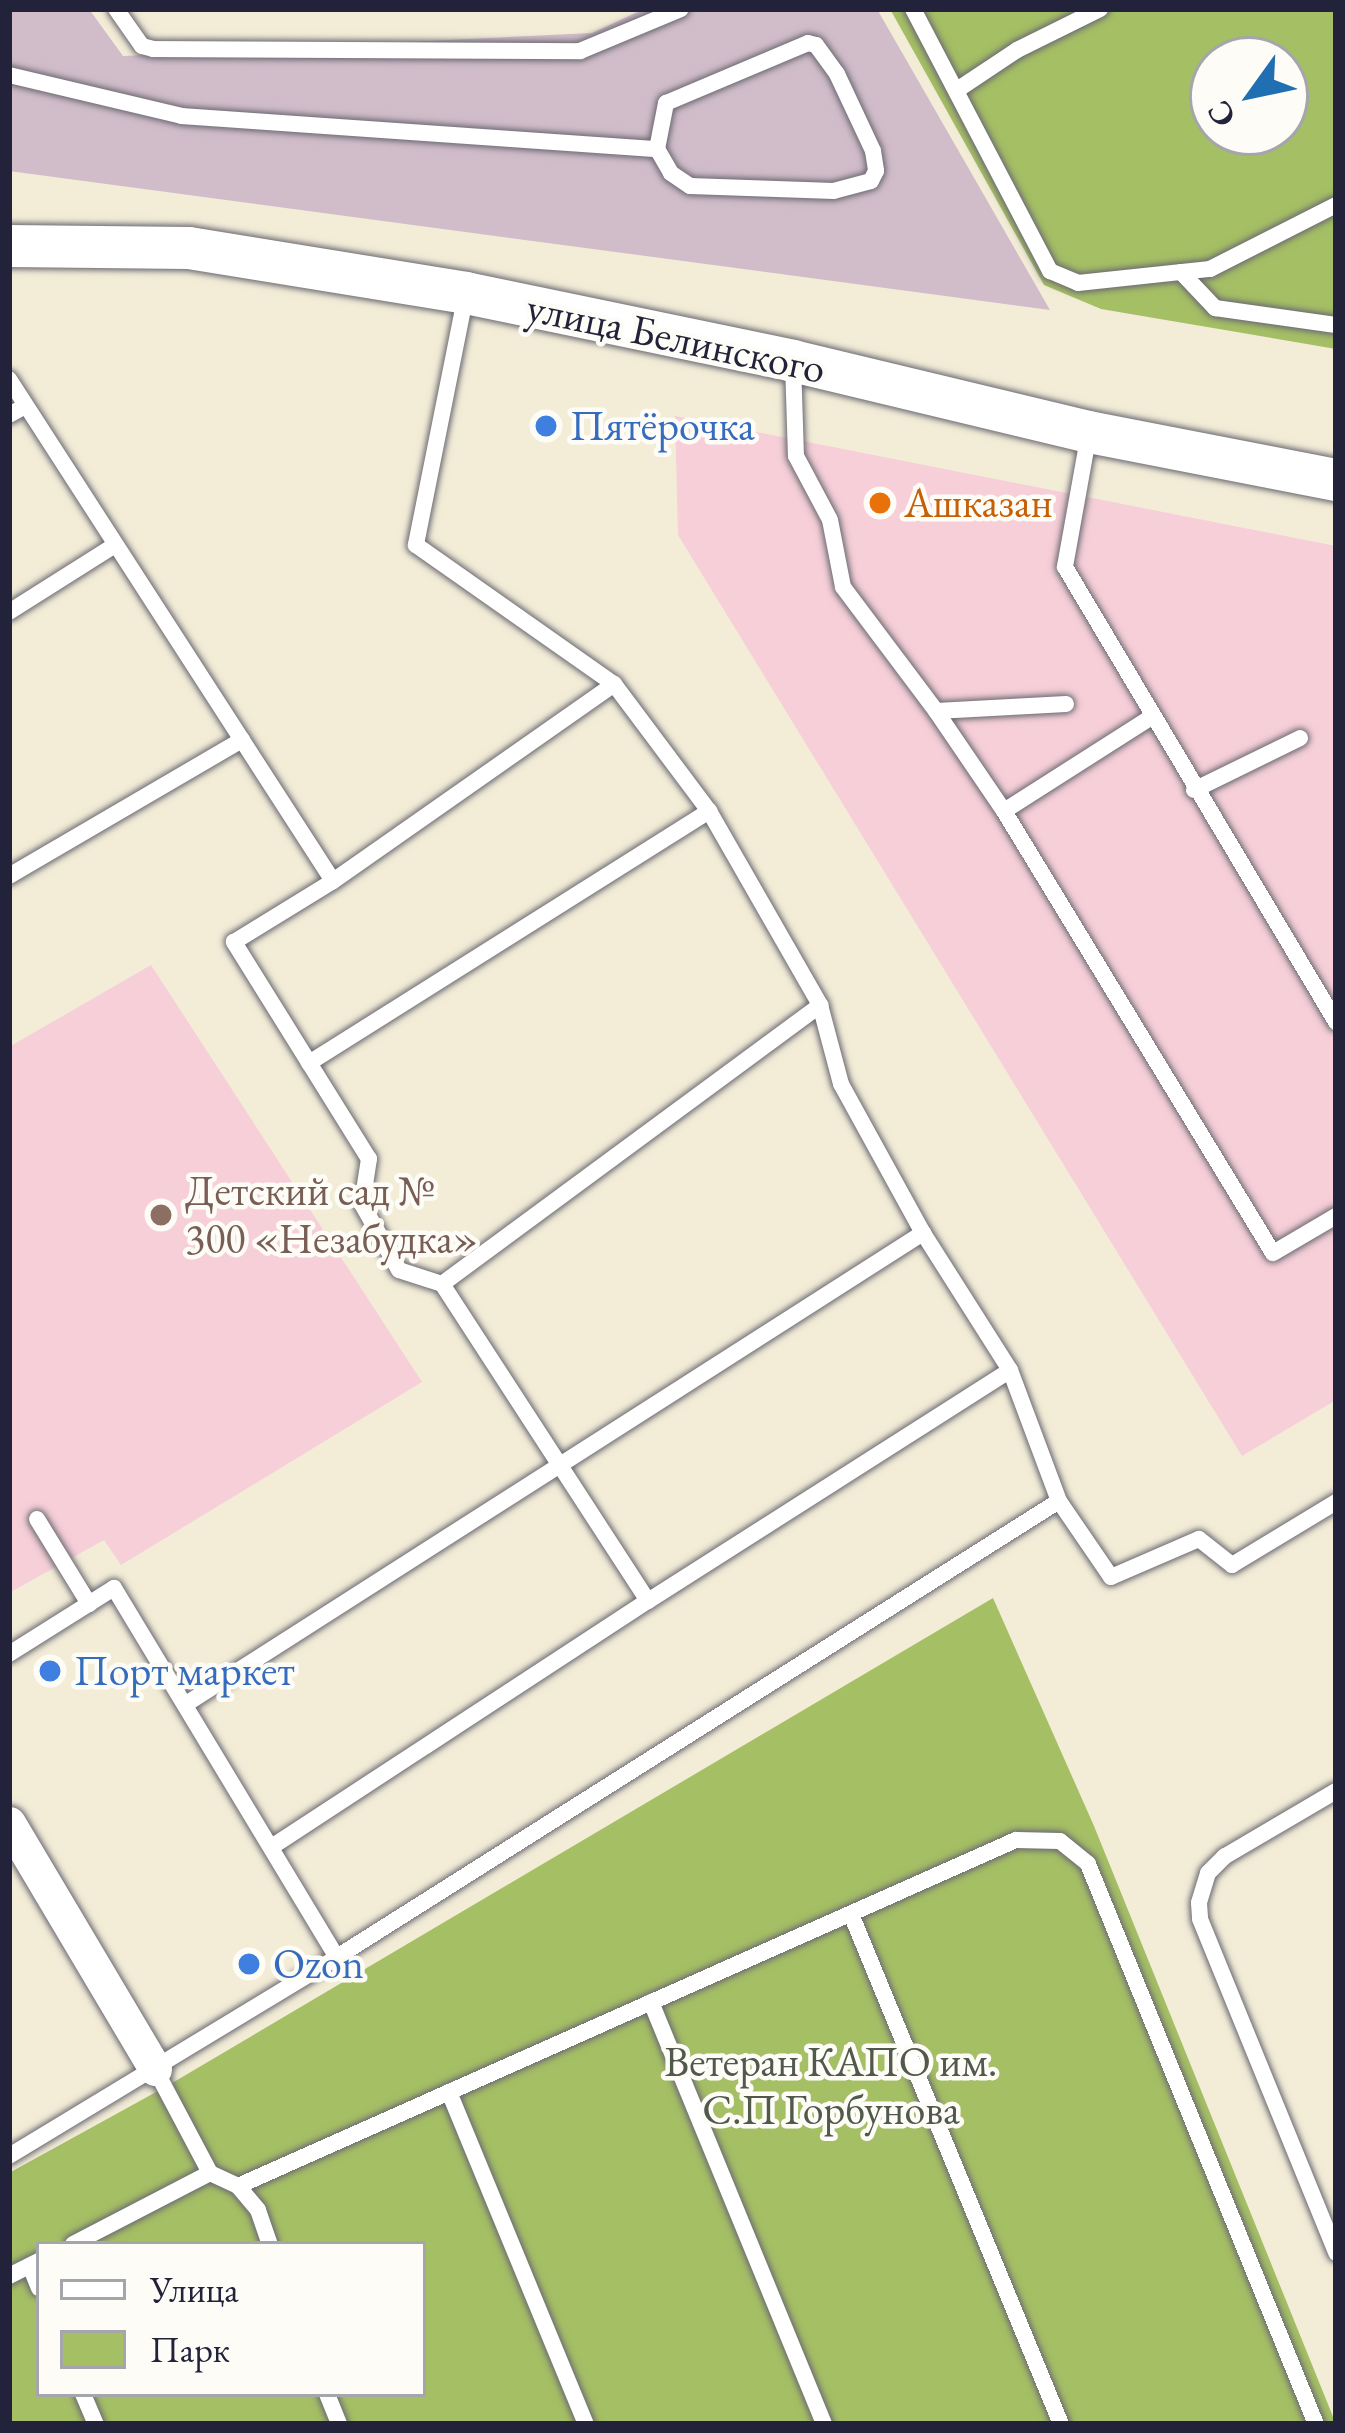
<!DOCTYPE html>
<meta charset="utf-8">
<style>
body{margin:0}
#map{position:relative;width:1345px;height:2433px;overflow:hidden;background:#f3edd8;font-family:"EB Garamond",serif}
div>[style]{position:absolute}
.built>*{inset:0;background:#f6cfd8}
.industrial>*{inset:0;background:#d1bdca}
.green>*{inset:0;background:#a5bf65}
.roads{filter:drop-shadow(0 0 3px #6b6972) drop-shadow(0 0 3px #6b6972)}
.service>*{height:16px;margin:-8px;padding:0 8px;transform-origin:8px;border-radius:8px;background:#fff}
.minor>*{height:33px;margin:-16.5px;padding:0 16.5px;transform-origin:16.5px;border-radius:16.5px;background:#fff}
.tertiary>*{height:42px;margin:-21px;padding:0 21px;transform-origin:21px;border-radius:21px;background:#fff}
.dots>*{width:33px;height:33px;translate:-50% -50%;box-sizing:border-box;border:6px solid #fdfcf7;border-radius:50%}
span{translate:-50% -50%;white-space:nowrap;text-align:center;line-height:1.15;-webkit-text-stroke:9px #fdfcf7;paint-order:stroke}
.street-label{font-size:42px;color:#22223b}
.shop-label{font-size:42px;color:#366cbe}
.left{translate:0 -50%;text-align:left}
.food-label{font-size:42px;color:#c56008}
.education-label{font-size:42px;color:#785e54}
.park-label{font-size:42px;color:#50594a}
.frame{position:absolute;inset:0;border:12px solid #22223b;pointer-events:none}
.legend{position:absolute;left:36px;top:2241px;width:390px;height:156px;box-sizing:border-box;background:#fdfcf7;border:3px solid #a5a5ac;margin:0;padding:15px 21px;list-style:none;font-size:36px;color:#22223b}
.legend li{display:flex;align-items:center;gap:24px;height:60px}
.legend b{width:60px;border:3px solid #a5a5ac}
.north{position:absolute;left:1189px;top:36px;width:120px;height:120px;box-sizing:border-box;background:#fdfcf7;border:3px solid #a5a5ac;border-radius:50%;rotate:237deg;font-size:33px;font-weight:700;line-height:48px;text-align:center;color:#22223b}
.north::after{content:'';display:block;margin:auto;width:42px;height:54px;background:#1f6fb2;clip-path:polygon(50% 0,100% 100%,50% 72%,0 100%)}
</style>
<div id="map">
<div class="built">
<i style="clip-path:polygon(675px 416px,1336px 546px,1336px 1400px,1242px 1456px,678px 535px)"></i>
<i style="clip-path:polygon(151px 965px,422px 1382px,121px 1565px,104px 1540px,9px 1593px,9px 1047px)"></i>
</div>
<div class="industrial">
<i style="clip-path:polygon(9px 9px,89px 9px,123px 56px,592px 33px,644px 9px,877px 9px,1050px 310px,9px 171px)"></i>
</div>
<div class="green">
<i style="clip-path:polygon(evenodd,890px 9px,1336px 9px,1336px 349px,1101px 309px,1044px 285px,890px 9px,1213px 60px,1285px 60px,1285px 132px,1213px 132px,1213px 60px)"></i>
<i style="clip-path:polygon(evenodd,993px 1598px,1094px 1826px,1336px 2424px,9px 2424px,9px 2173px,167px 2086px,993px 1598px,39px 2244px,423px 2244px,423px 2394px,39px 2394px,39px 2244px)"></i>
</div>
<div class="roads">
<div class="service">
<i style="left:116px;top:9px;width:45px;rotate:54.9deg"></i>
<i style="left:142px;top:46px;width:11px;rotate:15deg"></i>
<i style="left:153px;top:49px;width:427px;rotate:0.3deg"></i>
<i style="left:580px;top:51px;width:109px;rotate:-22.6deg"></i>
<i style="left:913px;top:9px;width:296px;rotate:62.4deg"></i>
<i style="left:1050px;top:271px;width:30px;rotate:23deg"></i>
<i style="left:1078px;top:283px;width:133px;rotate:-6.1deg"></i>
<i style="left:1210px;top:269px;width:141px;rotate:-26.9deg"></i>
<i style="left:808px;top:43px;width:8px;rotate:14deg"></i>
<i style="left:816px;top:45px;width:36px;rotate:54deg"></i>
<i style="left:837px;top:74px;width:85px;rotate:64.9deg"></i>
<i style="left:873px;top:151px;width:20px;rotate:81deg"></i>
<i style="left:876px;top:171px;width:11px;rotate:117deg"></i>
<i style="left:871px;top:181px;width:38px;rotate:165deg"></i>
<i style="left:834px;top:191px;width:144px;rotate:-178deg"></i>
<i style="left:690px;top:186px;width:23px;rotate:-146deg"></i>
<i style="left:671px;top:173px;width:28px;rotate:-120deg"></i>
<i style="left:657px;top:149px;width:47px;rotate:-78.9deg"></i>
<i style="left:666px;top:103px;width:154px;rotate:-22.9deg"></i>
<i style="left:9px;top:75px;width:178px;rotate:13.3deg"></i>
<i style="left:182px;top:116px;width:476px;rotate:4deg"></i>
<i style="left:957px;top:90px;width:72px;rotate:-33.7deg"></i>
<i style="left:1017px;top:50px;width:93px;rotate:-26.3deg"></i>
<i style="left:1181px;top:272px;width:50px;rotate:46.6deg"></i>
<i style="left:1215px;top:308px;width:122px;rotate:8deg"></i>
<i style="left:466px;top:294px;width:256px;rotate:101.3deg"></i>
<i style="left:416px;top:545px;width:242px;rotate:35.1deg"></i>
<i style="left:614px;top:684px;width:159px;rotate:53.2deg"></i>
<i style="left:709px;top:811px;width:224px;rotate:60.2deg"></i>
<i style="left:820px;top:1005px;width:82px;rotate:75.1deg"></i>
<i style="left:841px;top:1084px;width:170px;rotate:61.2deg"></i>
<i style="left:923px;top:1233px;width:162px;rotate:57.6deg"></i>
<i style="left:1010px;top:1370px;width:140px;rotate:69.5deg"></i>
<i style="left:1059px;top:1501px;width:92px;rotate:55.6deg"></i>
<i style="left:1111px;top:1577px;width:96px;rotate:-23.4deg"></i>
<i style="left:1199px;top:1539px;width:42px;rotate:38.2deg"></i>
<i style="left:1232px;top:1565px;width:122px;rotate:-31.2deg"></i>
<i style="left:793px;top:362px;width:94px;rotate:88.2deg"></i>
<i style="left:796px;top:456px;width:72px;rotate:62deg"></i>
<i style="left:830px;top:520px;width:68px;rotate:79deg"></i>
<i style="left:843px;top:587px;width:155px;rotate:53.1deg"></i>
<i style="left:9px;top:379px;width:597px;rotate:57.16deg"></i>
<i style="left:9px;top:415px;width:18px;rotate:-29deg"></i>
<i style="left:1089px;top:433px;width:136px;rotate:100.2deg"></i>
<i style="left:1065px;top:567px;width:530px;rotate:59.22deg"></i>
<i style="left:9px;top:612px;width:125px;rotate:-32.3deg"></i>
<i style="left:1066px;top:704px;width:130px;rotate:176.9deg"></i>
<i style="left:936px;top:711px;width:121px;rotate:55.8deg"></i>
<i style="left:1004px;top:811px;width:517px;rotate:58.68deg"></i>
<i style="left:1273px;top:1253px;width:73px;rotate:-30.4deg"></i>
<i style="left:1194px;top:790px;width:118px;rotate:-26.1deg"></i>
<i style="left:1004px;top:811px;width:173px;rotate:-32.5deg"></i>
<i style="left:9px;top:876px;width:270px;rotate:-30.3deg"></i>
<i style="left:309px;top:1063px;width:473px;rotate:-32.2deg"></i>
<i style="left:442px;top:1284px;width:470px;rotate:-36.4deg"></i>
<i style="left:37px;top:1519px;width:100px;rotate:58.5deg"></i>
<i style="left:648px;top:1601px;width:429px;rotate:-32.5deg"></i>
<i style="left:9px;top:1654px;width:124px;rotate:-32.2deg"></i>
<i style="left:114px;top:1588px;width:431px;rotate:58.9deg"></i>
<i style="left:186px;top:1704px;width:875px;rotate:-32.58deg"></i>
<i style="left:1336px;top:1791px;width:129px;rotate:149.6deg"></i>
<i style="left:1225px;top:1856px;width:24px;rotate:135deg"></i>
<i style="left:1208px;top:1873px;width:31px;rotate:107deg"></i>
<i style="left:1199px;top:1903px;width:16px;rotate:86deg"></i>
<i style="left:1200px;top:1919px;width:361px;rotate:67.8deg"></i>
<i style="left:273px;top:1846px;width:448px;rotate:-33.2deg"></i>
<i style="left:648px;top:1601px;width:378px;rotate:-123deg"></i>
<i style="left:442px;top:1284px;width:45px;rotate:-162deg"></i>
<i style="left:399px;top:1270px;width:76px;rotate:-119.3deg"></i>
<i style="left:362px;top:1204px;width:46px;rotate:-81.2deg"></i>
<i style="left:369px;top:1159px;width:256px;rotate:-121.9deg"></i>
<i style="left:234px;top:942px;width:116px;rotate:-31.6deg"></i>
<i style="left:333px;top:881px;width:343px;rotate:-35deg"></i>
<i style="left:851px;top:1914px;width:552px;rotate:67.62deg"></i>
<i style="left:651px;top:2002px;width:456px;rotate:67.7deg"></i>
<i style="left:155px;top:2069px;width:118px;rotate:62.1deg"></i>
<i style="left:449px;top:2092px;width:359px;rotate:67.6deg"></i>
<i style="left:9px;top:2156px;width:384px;rotate:-31.2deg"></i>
<i style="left:337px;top:1957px;width:854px;rotate:-32.28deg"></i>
<i style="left:238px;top:2186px;width:31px;rotate:50deg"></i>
<i style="left:258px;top:2210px;width:36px;rotate:71deg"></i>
<i style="left:73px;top:2244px;width:154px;rotate:-27.4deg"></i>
<i style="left:210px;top:2173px;width:31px;rotate:25deg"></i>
<i style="left:238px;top:2186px;width:851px;rotate:-23.98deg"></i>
<i style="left:1016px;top:1840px;width:44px;rotate:1.3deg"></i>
<i style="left:1060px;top:1841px;width:36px;rotate:39deg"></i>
<i style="left:1088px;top:1864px;width:605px;rotate:67.85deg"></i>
<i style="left:30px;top:2266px;width:24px;rotate:68deg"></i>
<i style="left:9px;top:2276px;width:34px;rotate:-27deg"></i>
<i style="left:83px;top:2394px;width:33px;rotate:67deg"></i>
<i style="left:327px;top:2394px;width:32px;rotate:68deg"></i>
</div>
<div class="minor">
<i style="left:9px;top:1823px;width:286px;rotate:59.3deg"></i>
</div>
<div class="tertiary">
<i style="left:9px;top:246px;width:180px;rotate:0.6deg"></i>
<i style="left:189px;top:248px;width:281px;rotate:9.2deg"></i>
<i style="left:466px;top:293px;width:334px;rotate:11.7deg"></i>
<i style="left:793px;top:361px;width:304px;rotate:13.5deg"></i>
<i style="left:1089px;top:432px;width:252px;rotate:11deg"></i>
</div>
</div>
<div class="dots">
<i style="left:546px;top:426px;background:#3f7fe0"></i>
<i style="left:880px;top:503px;background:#e8710a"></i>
<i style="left:161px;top:1215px;background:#8d6e63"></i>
<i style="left:50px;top:1671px;background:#3f7fe0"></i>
<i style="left:249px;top:1964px;background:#3f7fe0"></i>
</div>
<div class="street-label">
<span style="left:676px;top:338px;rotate:12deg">улица Белинского</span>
</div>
<div class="shop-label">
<span class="left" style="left:570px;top:426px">Пятёрочка</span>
<span class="left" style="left:74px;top:1671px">Порт маркет</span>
<span class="left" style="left:273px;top:1964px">Ozon</span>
</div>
<div class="food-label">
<span class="left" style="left:904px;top:503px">Ашказан</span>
</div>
<div class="education-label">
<span class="left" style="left:185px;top:1215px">Детский сад №<br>300 «Незабудка»</span>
</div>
<div class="park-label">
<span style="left:831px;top:2086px">Ветеран КАПО им.<br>С.П Горбунова</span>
</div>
<div class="frame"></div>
<ul class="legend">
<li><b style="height:15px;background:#fff"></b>Улица</li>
<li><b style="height:33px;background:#a5bf65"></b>Парк</li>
</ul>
<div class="north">С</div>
</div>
